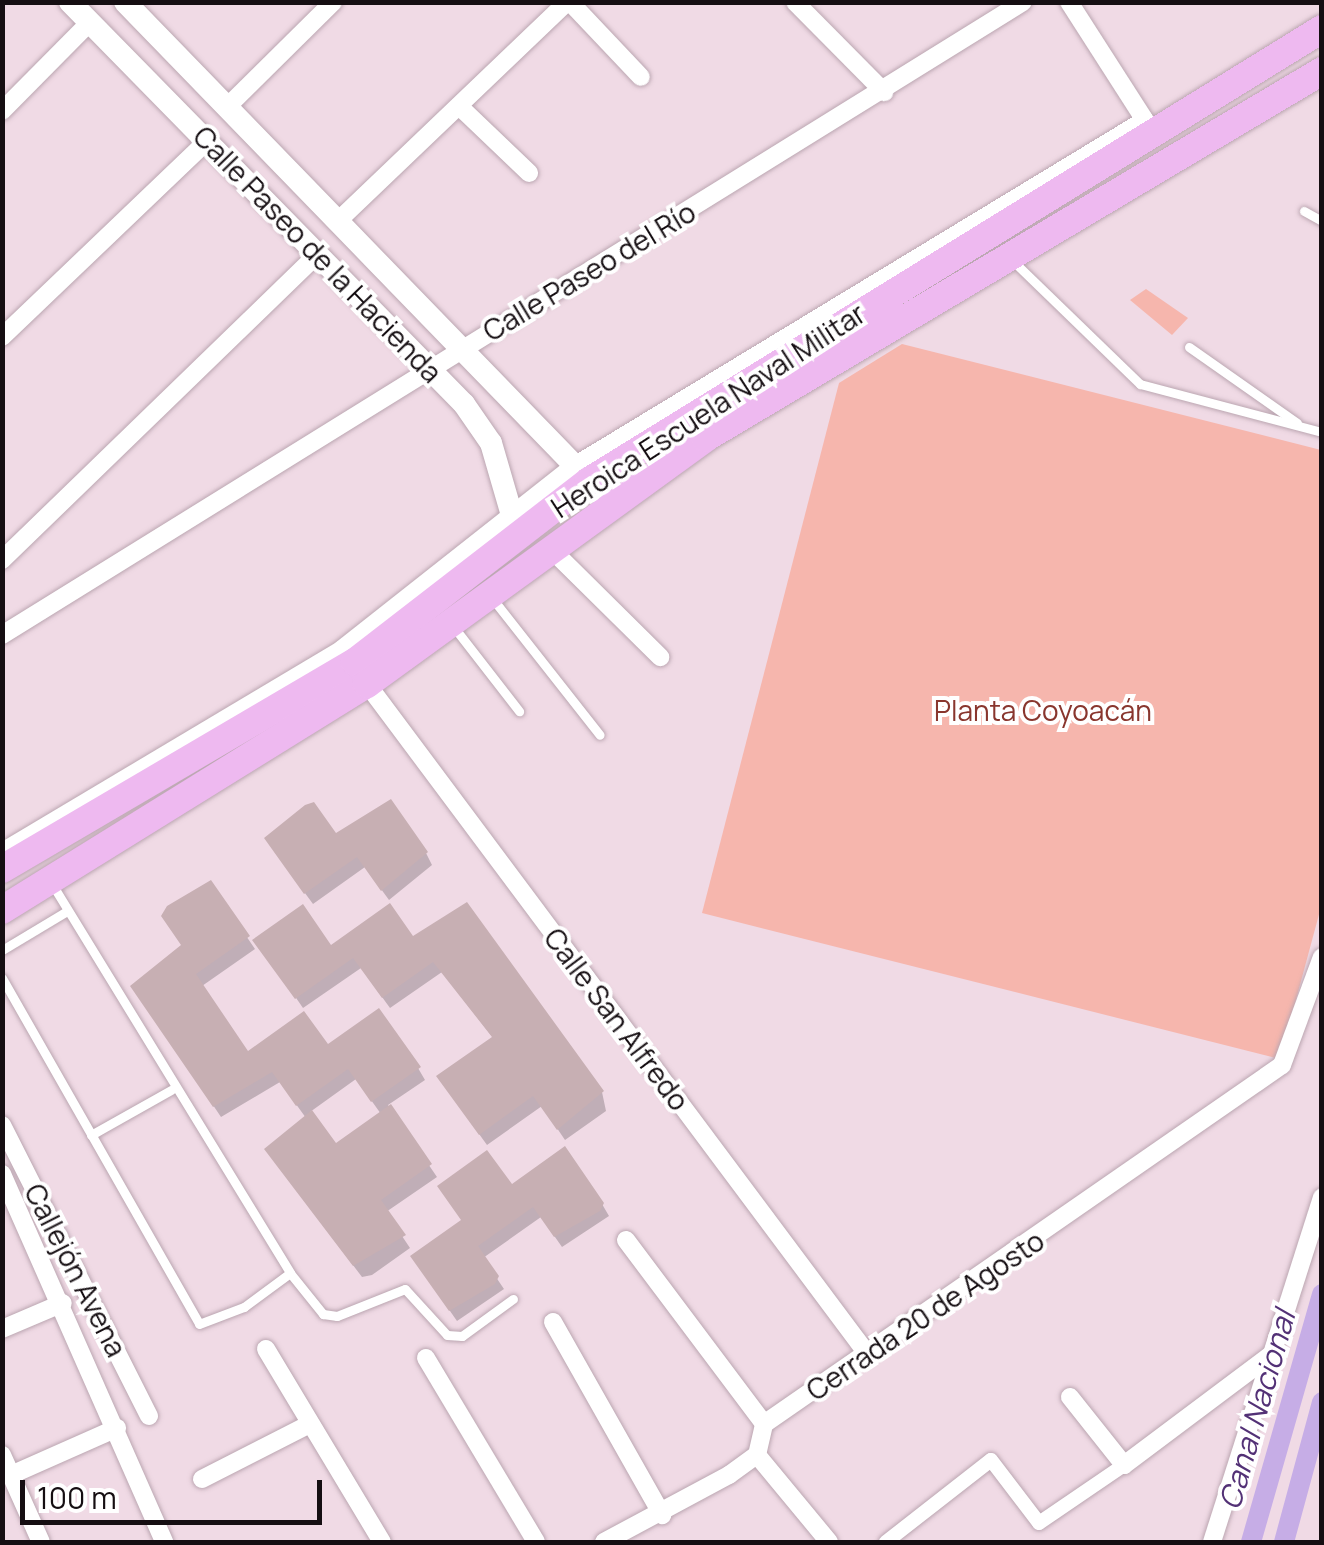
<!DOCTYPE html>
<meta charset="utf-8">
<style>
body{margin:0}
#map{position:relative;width:1324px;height:1545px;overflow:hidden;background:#f0dae5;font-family:Manrope,sans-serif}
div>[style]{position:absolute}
.green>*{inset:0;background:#f6b6ad}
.shadow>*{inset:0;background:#0003}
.canal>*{height:20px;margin:-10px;padding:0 10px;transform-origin:10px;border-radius:10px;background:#c6ade6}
.building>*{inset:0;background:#c7afb3}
.roads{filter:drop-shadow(0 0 2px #bba6b1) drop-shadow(0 0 2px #bba6b1)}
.service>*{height:9px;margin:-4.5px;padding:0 4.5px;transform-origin:4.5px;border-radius:4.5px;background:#fff}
.pedestrian>*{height:14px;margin:-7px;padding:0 7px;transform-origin:7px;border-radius:7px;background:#fff}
.minor>*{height:18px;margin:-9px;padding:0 9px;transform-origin:9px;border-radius:9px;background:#fff}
.tertiary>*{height:22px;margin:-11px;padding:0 11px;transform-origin:11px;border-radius:11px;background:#fff}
.primary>*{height:28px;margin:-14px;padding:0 14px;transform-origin:14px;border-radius:14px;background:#eeb9f0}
span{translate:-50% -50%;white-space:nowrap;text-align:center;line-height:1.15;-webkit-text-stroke:8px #fff;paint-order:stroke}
.street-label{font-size:28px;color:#150e12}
.park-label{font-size:28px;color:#89362e}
.water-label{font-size:30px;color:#533176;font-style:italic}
.frame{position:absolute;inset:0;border:5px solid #150e12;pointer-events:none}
.scale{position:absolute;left:20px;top:1480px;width:302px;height:45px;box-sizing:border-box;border:5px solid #150e12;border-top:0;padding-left:12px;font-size:30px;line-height:35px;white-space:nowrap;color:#150e12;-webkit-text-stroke:8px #fff;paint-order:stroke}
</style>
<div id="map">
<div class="green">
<i style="clip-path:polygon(1146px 289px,1188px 318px,1172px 335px,1130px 300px)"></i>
<i style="clip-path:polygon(902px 344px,1321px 450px,1321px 907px,1280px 1059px,702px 913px,839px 383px)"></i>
</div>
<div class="shadow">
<i style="clip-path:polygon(335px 837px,426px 853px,432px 865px,389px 900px,365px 867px,313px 904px,274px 851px)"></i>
<i style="clip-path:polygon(evenodd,210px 883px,255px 949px,202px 986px,247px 1055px,327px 1047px,418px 1068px,425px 1080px,388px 1105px,437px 1177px,386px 1212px,410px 1248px,372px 1275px,362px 1277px,274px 1161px,306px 1118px,280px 1082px,221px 1117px,133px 986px,184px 946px,210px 883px,356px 1079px,381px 1114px,335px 1147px,310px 1112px,356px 1079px)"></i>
<i style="clip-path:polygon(412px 939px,602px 1092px,606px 1111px,565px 1140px,542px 1106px,487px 1145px,446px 1088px,494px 1039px,442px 972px,390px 1008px,361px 968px,303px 1008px,263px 950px)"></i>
<i style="clip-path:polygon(511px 1188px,602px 1204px,609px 1216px,562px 1247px,541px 1217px,483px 1258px,504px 1289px,457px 1321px,420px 1268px)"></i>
</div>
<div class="canal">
<i style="left:1251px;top:1542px;width:258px;rotate:-74deg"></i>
<i style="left:1284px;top:1542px;width:145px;rotate:-74.8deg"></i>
</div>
<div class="building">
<i style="clip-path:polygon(391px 799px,428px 852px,381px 891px,357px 857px,304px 894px,264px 838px,305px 805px,314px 802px,336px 833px)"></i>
<i style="clip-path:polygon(211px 880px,250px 936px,196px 974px,248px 1051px,304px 1011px,328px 1044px,379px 1008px,421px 1067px,371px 1102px,348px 1069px,296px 1106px,272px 1072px,213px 1107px,130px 986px,181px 945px,161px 916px,167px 906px)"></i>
<i style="clip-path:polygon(467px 902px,604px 1091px,557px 1130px,533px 1096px,479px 1135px,436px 1076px,492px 1037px,433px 962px,382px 998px,353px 958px,295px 999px,252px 940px,303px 904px,331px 945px,390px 903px,413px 936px)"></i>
<i style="clip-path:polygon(391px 1104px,432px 1164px,381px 1200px,406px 1235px,353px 1266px,264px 1149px,312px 1110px,336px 1143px)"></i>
<i style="clip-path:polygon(565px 1146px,604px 1203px,600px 1211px,554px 1237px,533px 1207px,478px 1246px,499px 1276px,495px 1284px,449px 1311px,410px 1256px,461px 1220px,437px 1186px,487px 1150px,512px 1184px)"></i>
</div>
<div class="roads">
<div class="service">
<i style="left:1304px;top:211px;width:21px;rotate:29deg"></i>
<i style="left:1013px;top:261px;width:177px;rotate:44.1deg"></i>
<i style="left:1140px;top:384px;width:188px;rotate:14.8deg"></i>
<i style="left:1189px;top:347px;width:132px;rotate:35.1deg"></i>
<i style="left:492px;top:598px;width:174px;rotate:51.8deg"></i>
<i style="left:453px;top:626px;width:108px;rotate:52.2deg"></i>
<i style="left:52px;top:884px;width:456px;rotate:58.5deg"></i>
<i style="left:2px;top:950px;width:76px;rotate:-31deg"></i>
<i style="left:2px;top:978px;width:398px;rotate:60.3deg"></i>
<i style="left:199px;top:1324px;width:48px;rotate:-20.7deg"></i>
<i style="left:244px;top:1307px;width:57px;rotate:-36.5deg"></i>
<i style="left:290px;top:1273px;width:53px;rotate:51.2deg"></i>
<i style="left:323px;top:1314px;width:14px;rotate:8deg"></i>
<i style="left:337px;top:1316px;width:73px;rotate:-21.7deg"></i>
<i style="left:405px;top:1289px;width:62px;rotate:47.6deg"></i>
<i style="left:447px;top:1335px;width:15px;rotate:4deg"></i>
<i style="left:462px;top:1336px;width:63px;rotate:-36deg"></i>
<i style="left:91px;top:1135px;width:92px;rotate:-29.4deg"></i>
</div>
<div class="pedestrian">
<i style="left:886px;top:1542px;width:133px;rotate:-38deg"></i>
<i style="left:991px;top:1460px;width:79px;rotate:52.7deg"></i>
<i style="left:1039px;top:1523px;width:103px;rotate:-34.3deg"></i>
</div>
<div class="minor">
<i style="left:570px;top:2px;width:103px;rotate:46.6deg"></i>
<i style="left:795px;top:2px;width:127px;rotate:45.3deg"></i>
<i style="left:1069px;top:2px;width:150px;rotate:57.3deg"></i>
<i style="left:228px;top:106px;width:148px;rotate:-44.7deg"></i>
<i style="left:459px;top:106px;width:97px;rotate:43.7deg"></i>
<i style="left:2px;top:111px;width:125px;rotate:-45.3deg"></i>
<i style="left:340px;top:219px;width:314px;rotate:-43.7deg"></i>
<i style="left:2px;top:337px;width:284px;rotate:-43.7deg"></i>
<i style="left:553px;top:551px;width:151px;rotate:44.7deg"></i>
<i style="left:2px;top:560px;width:440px;rotate:-44.1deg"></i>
<i style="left:2px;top:635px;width:1201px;rotate:-31.8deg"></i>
<i style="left:367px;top:684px;width:837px;rotate:53.25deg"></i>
<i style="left:2px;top:852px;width:396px;rotate:-30.8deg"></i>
<i style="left:342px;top:649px;width:292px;rotate:-38.3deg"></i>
<i style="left:571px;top:468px;width:671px;rotate:-31.23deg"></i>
<i style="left:2px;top:1125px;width:326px;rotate:63.2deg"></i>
<i style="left:2px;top:1174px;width:402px;rotate:66.2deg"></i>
<i style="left:626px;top:1240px;width:230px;rotate:53.1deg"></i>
<i style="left:553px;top:1322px;width:222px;rotate:60.5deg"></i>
<i style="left:2px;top:1329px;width:66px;rotate:-23.1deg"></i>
<i style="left:266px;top:1349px;width:225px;rotate:59deg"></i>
<i style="left:426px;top:1358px;width:214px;rotate:59.1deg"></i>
<i style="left:1070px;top:1397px;width:87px;rotate:51.5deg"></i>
<i style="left:1124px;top:1465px;width:185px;rotate:-36.9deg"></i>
<i style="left:2px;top:1455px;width:95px;rotate:65.9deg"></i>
<i style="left:757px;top:1455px;width:113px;rotate:50.4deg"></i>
<i style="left:11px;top:1475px;width:116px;rotate:-23.9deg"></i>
<i style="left:202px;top:1479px;width:121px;rotate:-27deg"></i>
<i style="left:604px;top:1542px;width:142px;rotate:-28.2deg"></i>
<i style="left:729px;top:1475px;width:34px;rotate:-36deg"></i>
<i style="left:757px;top:1455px;width:32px;rotate:-77deg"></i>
<i style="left:764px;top:1424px;width:630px;rotate:-34.72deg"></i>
<i style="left:1282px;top:1065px;width:115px;rotate:-69.7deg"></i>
<i style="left:1212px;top:1542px;width:362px;rotate:-72.3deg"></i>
</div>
<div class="tertiary">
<i style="left:70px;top:2px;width:563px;rotate:45.58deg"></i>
<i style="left:464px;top:404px;width:47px;rotate:55.3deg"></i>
<i style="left:491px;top:443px;width:97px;rotate:73.8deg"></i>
<i style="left:125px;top:2px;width:702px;rotate:45.87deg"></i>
</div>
<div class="primary">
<i style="left:2px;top:869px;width:409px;rotate:-30.4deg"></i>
<i style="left:355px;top:662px;width:296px;rotate:-37.7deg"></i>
<i style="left:589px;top:481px;width:861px;rotate:-31.66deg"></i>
<i style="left:2px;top:910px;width:429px;rotate:-31.8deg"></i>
<i style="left:367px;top:684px;width:418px;rotate:-36deg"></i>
<i style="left:705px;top:438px;width:718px;rotate:-30.74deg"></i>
</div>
</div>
<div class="street-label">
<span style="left:318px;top:254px;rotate:46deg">Calle Paseo de la Hacienda</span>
<span style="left:589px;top:271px;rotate:-31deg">Calle Paseo del Río</span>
<span style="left:708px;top:410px;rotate:-33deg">Heroica Escuela Naval Militar</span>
<span style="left:617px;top:1019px;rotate:53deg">Calle San Alfredo</span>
<span style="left:76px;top:1270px;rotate:63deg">Callejón Avena</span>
<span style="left:925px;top:1315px;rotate:-34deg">Cerrada 20 de Agosto</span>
</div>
<div class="park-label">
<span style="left:1043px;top:710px">Planta Coyoacán</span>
</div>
<div class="water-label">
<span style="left:1257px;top:1410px;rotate:-74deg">Canal Nacional</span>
</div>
<div class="frame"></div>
<div class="scale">100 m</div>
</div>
